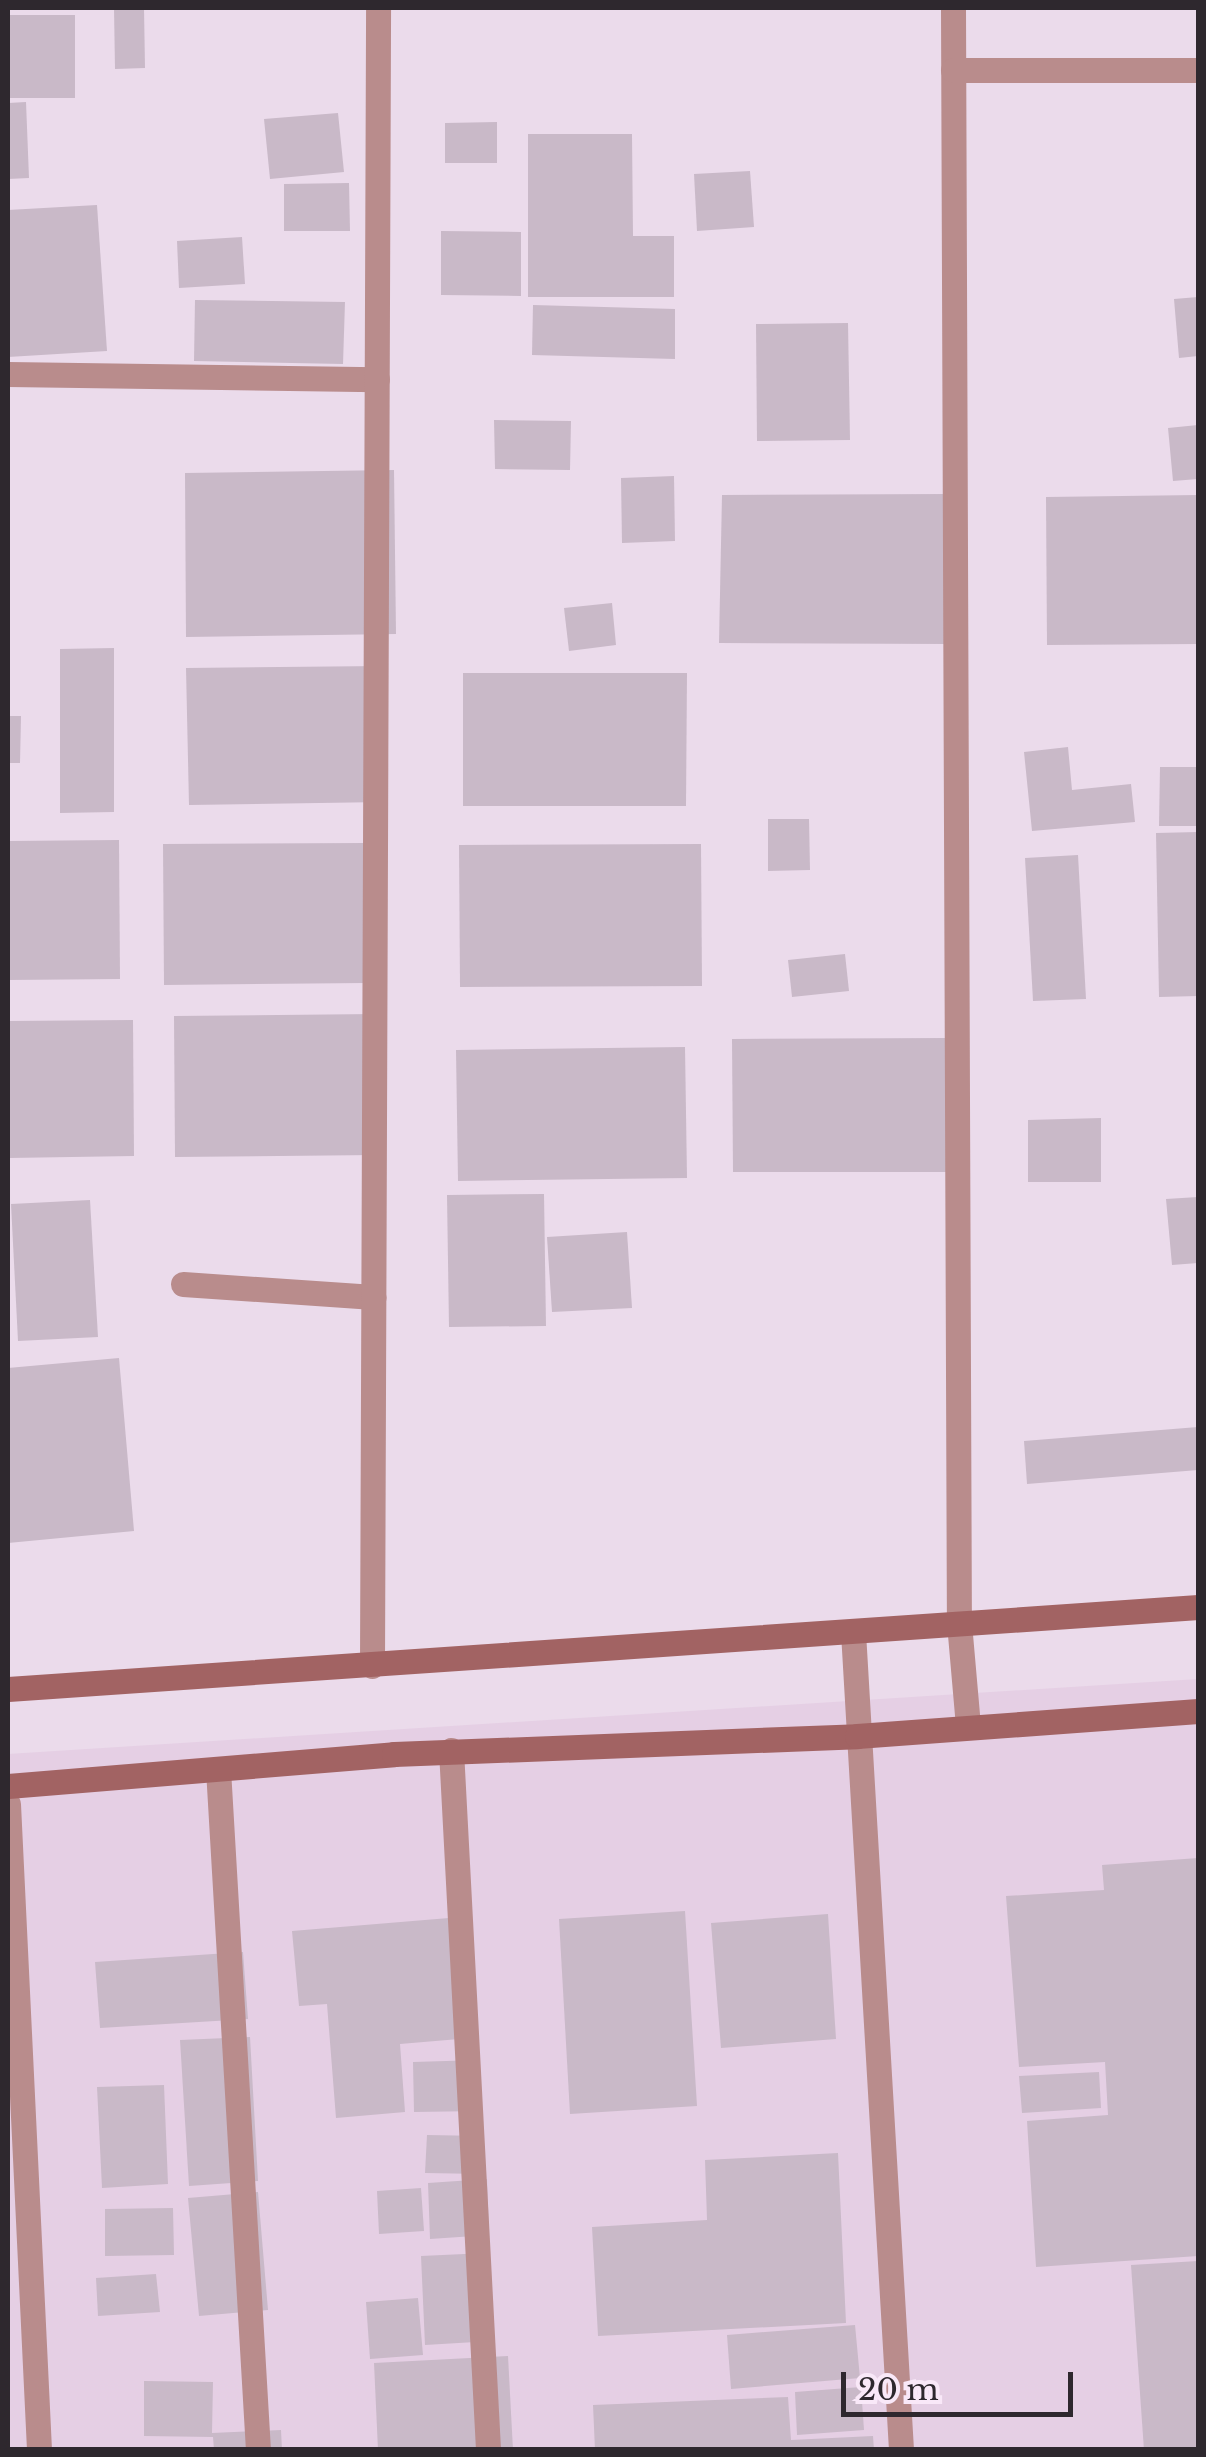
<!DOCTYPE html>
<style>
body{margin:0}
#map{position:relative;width:1206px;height:2457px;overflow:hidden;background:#ebdbeb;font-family:"Libre Baskerville",serif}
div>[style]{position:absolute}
.built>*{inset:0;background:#e5cfe4}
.building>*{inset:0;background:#c9b9c8}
.lane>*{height:25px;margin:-12.5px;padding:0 12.5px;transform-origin:12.5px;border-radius:12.5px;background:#b98c8c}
.street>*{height:25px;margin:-12.5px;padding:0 12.5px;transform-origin:12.5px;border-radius:12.5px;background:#b98c8c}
.secondary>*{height:25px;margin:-12.5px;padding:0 12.5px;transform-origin:12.5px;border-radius:12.5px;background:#a26363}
span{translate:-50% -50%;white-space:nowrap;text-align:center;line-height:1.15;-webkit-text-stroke:8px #f9e8f8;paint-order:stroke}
.frame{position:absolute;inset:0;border:10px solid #2e282e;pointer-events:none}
.scale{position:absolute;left:841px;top:2372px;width:232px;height:45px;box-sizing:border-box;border:5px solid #2e282e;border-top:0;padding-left:12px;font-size:30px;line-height:35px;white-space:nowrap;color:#2e282e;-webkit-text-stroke:8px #f9e8f8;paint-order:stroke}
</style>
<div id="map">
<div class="built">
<i style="clip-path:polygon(1198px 1679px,1198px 2449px,8px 2450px,8px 1754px)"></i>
</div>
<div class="building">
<i style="clip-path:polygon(114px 8px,144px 8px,145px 68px,115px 69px)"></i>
<i style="clip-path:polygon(8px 15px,75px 15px,75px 98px,8px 98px)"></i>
<i style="clip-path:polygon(26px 102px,29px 178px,8px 179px,8px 103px)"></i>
<i style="clip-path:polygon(338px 113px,344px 172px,270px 179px,264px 119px)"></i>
<i style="clip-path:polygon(497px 122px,497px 163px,445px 163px,445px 123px)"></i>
<i style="clip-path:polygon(528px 134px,632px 134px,633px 236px,674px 236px,674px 297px,528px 297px)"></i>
<i style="clip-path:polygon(750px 171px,754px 227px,697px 231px,694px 174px)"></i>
<i style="clip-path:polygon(349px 183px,350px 231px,284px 231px,284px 184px)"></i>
<i style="clip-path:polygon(97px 205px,107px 351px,8px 357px,8px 210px)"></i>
<i style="clip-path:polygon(441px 231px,521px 232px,521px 296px,441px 295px)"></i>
<i style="clip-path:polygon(242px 237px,245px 284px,179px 288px,177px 241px)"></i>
<i style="clip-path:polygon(1198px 297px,1198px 356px,1179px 358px,1174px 299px)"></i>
<i style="clip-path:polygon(195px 300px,345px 302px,343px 364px,194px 361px)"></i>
<i style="clip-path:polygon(533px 305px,675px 309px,675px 359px,532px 355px)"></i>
<i style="clip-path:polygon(848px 323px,850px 440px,757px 441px,756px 324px)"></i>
<i style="clip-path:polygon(494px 420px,571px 421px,570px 470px,495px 469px)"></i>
<i style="clip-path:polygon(1198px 425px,1198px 479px,1173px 481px,1168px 428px)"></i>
<i style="clip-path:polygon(394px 470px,396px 634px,186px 637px,185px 473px)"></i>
<i style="clip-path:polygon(674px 476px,675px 541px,622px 543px,621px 478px)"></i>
<i style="clip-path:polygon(948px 494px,948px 644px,719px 643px,722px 495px)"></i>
<i style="clip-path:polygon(1198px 495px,1198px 644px,1047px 645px,1046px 497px)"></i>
<i style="clip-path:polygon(612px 603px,616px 645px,569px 651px,564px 608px)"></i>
<i style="clip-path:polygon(114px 648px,114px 812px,60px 813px,60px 649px)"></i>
<i style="clip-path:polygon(382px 666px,384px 802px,189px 805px,186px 668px)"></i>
<i style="clip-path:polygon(463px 673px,687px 673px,686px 806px,463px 806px)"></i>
<i style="clip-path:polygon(8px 716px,21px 716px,20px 763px,8px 763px)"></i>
<i style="clip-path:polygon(1068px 747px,1072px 790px,1131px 784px,1135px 822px,1032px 831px,1024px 752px)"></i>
<i style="clip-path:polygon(1160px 767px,1198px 767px,1198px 826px,1159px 826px)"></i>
<i style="clip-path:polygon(768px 819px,809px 819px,810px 870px,768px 871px)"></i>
<i style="clip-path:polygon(1198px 832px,1198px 996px,1159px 997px,1156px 833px)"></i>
<i style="clip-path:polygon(119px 840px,120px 979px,8px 980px,8px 841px)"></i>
<i style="clip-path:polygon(366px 843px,366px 983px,164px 985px,163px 844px)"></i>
<i style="clip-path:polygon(701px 844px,702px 986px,460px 987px,459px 845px)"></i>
<i style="clip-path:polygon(1078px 855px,1086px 999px,1033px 1001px,1025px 858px)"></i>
<i style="clip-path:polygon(845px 954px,849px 991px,792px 997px,788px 960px)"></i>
<i style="clip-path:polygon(375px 1014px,376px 1155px,175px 1157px,174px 1016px)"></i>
<i style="clip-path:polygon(133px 1020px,134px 1156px,9px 1158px,8px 1021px)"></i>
<i style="clip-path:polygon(948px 1038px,947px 1172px,733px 1172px,732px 1039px)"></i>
<i style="clip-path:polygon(685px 1047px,687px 1178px,458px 1181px,456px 1050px)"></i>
<i style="clip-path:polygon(1101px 1118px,1101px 1182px,1028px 1182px,1028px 1120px)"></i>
<i style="clip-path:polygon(544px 1194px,546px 1326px,449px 1327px,447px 1195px)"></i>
<i style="clip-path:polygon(1198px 1197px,1198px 1263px,1172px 1265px,1166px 1199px)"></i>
<i style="clip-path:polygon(90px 1200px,98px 1337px,18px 1341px,11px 1204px)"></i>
<i style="clip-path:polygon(627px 1232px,632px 1308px,552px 1312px,547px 1237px)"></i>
<i style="clip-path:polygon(119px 1358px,134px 1531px,8px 1543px,8px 1368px)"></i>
<i style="clip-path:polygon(1198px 1427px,1198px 1470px,1027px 1484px,1024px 1441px)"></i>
<i style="clip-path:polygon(1198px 1858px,1198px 2256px,1036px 2267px,1027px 2121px,1108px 2115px,1105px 2062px,1019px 2067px,1006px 1896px,1104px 1890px,1102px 1865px)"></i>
<i style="clip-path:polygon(685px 1911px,697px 2106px,570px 2114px,559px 1919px)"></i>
<i style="clip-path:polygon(828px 1914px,836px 2039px,721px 2048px,711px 1923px)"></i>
<i style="clip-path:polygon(449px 1918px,459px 2039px,400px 2044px,405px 2112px,336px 2118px,327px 2004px,299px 2006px,292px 1931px)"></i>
<i style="clip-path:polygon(243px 1952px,248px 2019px,100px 2028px,95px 1962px)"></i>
<i style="clip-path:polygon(250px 2037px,258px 2181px,189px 2186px,180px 2040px)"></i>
<i style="clip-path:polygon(479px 2060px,481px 2111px,414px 2112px,413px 2062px)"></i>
<i style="clip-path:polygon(1099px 2072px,1101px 2108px,1022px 2113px,1019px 2076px)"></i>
<i style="clip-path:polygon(164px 2085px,168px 2184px,102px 2188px,97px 2087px)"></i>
<i style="clip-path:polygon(427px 2135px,483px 2136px,482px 2174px,425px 2173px)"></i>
<i style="clip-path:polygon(838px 2153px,846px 2323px,598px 2336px,592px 2227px,707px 2220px,705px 2160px)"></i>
<i style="clip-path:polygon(487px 2179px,489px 2235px,430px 2239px,428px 2183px)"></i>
<i style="clip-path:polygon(421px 2188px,424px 2231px,379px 2234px,377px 2191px)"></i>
<i style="clip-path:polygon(258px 2192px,268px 2310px,199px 2316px,188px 2198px)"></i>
<i style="clip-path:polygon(173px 2208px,174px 2255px,105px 2256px,105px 2209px)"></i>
<i style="clip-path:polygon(486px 2253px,492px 2341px,425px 2345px,421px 2256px)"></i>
<i style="clip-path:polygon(1198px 2261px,1198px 2450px,1144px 2450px,1131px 2265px)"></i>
<i style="clip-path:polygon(156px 2274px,160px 2312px,98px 2316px,96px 2278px)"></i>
<i style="clip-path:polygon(418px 2298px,423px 2355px,370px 2359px,366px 2302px)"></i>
<i style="clip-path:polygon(855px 2325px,860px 2378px,731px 2389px,727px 2335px)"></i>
<i style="clip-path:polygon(508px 2356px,513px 2450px,378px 2450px,374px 2363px)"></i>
<i style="clip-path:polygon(144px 2381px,213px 2382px,212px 2433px,281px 2430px,282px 2450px,214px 2450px,213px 2437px,144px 2436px)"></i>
<i style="clip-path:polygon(861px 2387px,864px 2430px,797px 2435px,795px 2392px)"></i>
<i style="clip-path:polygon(788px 2397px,791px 2440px,873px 2436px,874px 2450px,595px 2450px,593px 2405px)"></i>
</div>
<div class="lane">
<i style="left:183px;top:1284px;width:191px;rotate:3.9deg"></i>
<i style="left:853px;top:1632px;width:819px;rotate:86.64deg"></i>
<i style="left:451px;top:1750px;width:701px;rotate:86.97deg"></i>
<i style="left:218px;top:1769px;width:682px;rotate:86.64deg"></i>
<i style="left:8px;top:1804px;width:647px;rotate:87.25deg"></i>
</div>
<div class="street">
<i style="left:953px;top:8px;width:1615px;rotate:89.79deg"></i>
<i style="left:959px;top:1623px;width:102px;rotate:85deg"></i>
<i style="left:953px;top:70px;width:245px"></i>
<i style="left:8px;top:374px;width:369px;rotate:0.8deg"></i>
<i style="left:372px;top:1666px;width:1658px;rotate:-89.79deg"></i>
</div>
<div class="secondary">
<i style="left:8px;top:1689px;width:1193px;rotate:-3.94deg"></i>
<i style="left:8px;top:1786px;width:387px;rotate:-4.7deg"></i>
<i style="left:394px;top:1754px;width:463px;rotate:-2.2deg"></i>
<i style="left:857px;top:1736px;width:342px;rotate:-4.2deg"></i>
</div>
<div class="frame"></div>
<div class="scale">20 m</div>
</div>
